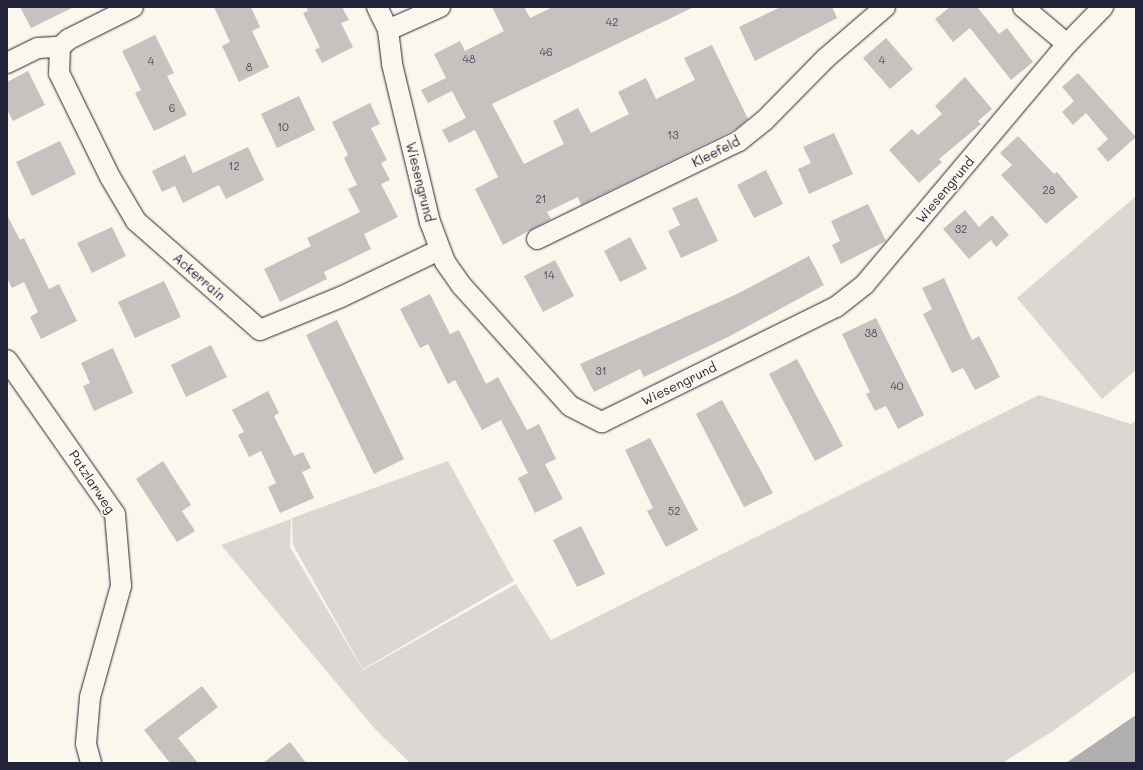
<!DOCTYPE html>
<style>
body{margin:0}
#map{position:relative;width:1143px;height:770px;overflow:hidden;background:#fbf7ec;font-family:Mali,sans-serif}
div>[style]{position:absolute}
.green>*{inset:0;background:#dbd8d3}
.water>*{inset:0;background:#b1aeb0}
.building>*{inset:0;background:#c6c2c0}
.roads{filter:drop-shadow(0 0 1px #22223b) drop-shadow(0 0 1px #22223b)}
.street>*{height:20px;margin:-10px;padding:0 10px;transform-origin:10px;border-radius:10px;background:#fbf7ec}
span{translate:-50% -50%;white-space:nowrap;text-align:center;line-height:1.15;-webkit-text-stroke:4px #fbf7ec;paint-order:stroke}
.number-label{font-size:11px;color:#4b4a5c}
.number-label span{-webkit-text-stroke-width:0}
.street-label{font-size:13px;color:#22223b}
.frame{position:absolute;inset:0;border:8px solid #22223b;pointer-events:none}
</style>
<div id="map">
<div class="green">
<i style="clip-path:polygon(1136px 196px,1136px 370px,1102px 399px,1017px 298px)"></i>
<i style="clip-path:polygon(1039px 395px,1131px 424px,1136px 420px,1136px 671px,1053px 731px,1002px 763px,410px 763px,375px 729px,221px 545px,291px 519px,290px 547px,363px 670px,516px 584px,551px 640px)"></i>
<i style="clip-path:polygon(448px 461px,514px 581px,363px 669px,293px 545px,292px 518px)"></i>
</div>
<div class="water">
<i style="clip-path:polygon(1136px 715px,1136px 763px,1066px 763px)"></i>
</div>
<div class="building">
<i style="clip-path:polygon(20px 7px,74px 7px,31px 28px)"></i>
<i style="clip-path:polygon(214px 7px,251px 7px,260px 27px,252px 31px,269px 67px,239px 82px,222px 46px,230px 42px)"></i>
<i style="clip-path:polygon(306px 7px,342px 7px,349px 20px,341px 23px,353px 47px,322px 63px,315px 50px,320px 47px,303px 13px,308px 11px)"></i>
<i style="clip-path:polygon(492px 7px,524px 7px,530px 18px,553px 7px,694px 7px,492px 104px,524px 164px,564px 144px,553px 121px,578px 108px,591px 133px,629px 114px,618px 92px,646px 78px,656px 99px,695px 80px,684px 58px,712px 45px,748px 119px,736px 129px,581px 205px,578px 197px,547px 212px,551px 219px,503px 245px,475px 189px,498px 177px,475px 130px,449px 143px,442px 130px,466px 118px,452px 91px,428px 103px,421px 90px,446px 78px,434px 54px,460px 41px,465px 51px,504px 31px)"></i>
<i style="clip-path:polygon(781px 7px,832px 7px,837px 18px,755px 61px,739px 27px)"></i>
<i style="clip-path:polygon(950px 7px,977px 7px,999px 34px,1007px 28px,1033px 62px,1011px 80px,970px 28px,953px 42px,935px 19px)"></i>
<i style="clip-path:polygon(155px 35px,174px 73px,167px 76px,187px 115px,154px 131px,135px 93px,141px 90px,122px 51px)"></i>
<i style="clip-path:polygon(886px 38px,913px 69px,890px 89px,863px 58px)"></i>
<i style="clip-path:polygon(28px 71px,45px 105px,13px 121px,7px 110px,7px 82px)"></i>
<i style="clip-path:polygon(1078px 73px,1136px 137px,1108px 162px,1097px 149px,1108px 139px,1086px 113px,1073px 125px,1062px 112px,1074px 101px,1062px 87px)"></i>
<i style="clip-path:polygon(965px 77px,992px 109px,978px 121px,981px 124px,939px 159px,942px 162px,919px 183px,889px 150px,912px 129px,918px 135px,942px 114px,935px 106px)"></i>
<i style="clip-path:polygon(299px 96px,315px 130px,277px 148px,261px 114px)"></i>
<i style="clip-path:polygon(370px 103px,380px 124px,371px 128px,387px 160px,381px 163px,390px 180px,381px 184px,398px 217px,364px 234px,371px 249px,324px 272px,327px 279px,280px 302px,264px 269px,311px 246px,307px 238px,360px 212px,348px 189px,357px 185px,344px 158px,348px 155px,332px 122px)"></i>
<i style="clip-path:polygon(834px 133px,853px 174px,809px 194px,798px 169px,811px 163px,803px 147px)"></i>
<i style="clip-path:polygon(1018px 136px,1054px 174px,1057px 172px,1078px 197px,1046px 224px,1001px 175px,1012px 165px,1000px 153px)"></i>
<i style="clip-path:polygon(60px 141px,76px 174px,32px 196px,16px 162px)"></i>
<i style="clip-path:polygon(248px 147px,264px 180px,226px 199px,219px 185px,183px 203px,175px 186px,162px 192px,152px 171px,185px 155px,193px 173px)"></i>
<i style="clip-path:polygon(766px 170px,783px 204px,754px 218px,737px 185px)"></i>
<i style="clip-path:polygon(697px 197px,718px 241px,681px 258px,668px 231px,680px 225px,672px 208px)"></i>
<i style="clip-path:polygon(868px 204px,886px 241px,841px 264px,832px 245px,840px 241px,831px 221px)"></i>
<i style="clip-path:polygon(965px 210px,979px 227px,992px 215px,1009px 235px,996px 247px,991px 240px,969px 259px,943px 229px)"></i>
<i style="clip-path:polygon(7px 215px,20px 240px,24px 238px,49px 289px,59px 284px,77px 321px,41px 339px,30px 317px,38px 312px,24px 282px,12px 288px,7px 278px)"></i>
<i style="clip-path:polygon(112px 227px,126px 256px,92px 273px,77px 243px)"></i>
<i style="clip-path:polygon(630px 237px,647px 269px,620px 282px,604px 251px)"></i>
<i style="clip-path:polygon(809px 256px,824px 285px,730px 336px,644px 377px,640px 369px,594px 392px,580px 364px,737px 294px)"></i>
<i style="clip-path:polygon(555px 260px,574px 296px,543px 312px,524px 276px)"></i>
<i style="clip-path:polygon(944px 278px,972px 340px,979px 336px,1000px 377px,975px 390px,963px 368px,952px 373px,923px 314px,932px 309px,922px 288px)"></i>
<i style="clip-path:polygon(164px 281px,181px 317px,135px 338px,118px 302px)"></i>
<i style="clip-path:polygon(430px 294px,450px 334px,459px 330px,486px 384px,498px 377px,527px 430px,539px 424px,556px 459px,545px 464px,563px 499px,535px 513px,518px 478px,528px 473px,501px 420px,482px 430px,455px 380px,448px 384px,428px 344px,420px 348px,400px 309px)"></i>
<i style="clip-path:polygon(876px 318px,924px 415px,898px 429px,886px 406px,875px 411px,866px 394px,870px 392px,842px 334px)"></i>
<i style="clip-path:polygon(337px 320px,404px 459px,374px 474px,306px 335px)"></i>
<i style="clip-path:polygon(211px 345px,227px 377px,186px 397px,171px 365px)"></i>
<i style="clip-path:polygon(113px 348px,133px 393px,94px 411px,83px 386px,90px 383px,81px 363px)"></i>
<i style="clip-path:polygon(797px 359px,843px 446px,815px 461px,769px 374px)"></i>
<i style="clip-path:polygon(268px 391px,279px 413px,274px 416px,294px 456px,303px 452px,311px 468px,302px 472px,314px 498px,280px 513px,268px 487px,276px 483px,261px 451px,249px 457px,238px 435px,244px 432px,232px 410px)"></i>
<i style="clip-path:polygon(722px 400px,773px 493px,744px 507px,696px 414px)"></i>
<i style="clip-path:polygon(650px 438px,698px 530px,666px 547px,647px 511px,653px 508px,625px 450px)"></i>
<i style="clip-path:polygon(163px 461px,191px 505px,182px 511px,195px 531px,177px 542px,136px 479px)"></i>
<i style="clip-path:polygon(581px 526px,605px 574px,577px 587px,553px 540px)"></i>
<i style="clip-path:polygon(202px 686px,218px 707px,178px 738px,198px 763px,170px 763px,144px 730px)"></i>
<i style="clip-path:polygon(290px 742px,306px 763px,263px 763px)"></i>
</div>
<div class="roads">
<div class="street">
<i style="left:133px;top:7px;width:72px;rotate:153.4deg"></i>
<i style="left:69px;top:39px;width:12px;rotate:138deg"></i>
<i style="left:60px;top:47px;width:26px;rotate:92deg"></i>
<i style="left:59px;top:73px;width:116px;rotate:63.9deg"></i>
<i style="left:110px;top:177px;width:51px;rotate:59.4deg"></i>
<i style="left:136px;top:221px;width:165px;rotate:41.3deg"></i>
<i style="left:260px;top:330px;width:87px;rotate:-22.2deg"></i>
<i style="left:341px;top:297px;width:109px;rotate:-25.6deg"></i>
<i style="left:377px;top:7px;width:25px;rotate:64deg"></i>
<i style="left:388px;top:30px;width:34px;rotate:83deg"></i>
<i style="left:392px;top:64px;width:163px;rotate:76.5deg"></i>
<i style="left:430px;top:222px;width:43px;rotate:69.4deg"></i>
<i style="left:445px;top:262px;width:29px;rotate:55deg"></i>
<i style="left:462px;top:286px;width:161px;rotate:48deg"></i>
<i style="left:570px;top:406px;width:36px;rotate:27deg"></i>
<i style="left:602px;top:422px;width:261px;rotate:-26.2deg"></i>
<i style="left:836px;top:307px;width:37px;rotate:-38deg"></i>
<i style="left:865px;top:284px;width:314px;rotate:-49.9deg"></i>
<i style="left:1067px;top:44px;width:52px;rotate:-45.8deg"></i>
<i style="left:1023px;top:7px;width:57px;rotate:40.1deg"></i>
<i style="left:388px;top:30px;width:57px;rotate:-23.9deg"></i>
<i style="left:7px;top:63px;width:34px;rotate:-26deg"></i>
<i style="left:38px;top:48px;width:22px;rotate:-3deg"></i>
<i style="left:537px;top:239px;width:225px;rotate:-25.9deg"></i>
<i style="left:739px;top:141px;width:32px;rotate:-39deg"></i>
<i style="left:764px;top:121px;width:88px;rotate:-45.5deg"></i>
<i style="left:826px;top:58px;width:78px;rotate:-40.8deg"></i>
<i style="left:7px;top:360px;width:188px;rotate:55deg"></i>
<i style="left:115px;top:514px;width:72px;rotate:85.2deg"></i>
<i style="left:121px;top:586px;width:115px;rotate:105.6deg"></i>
<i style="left:90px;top:697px;width:47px;rotate:94.9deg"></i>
<i style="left:86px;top:744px;width:20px;rotate:75deg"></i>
</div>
</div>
<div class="number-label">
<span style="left:612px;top:22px">42</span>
<span style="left:546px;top:52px">46</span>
<span style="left:469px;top:59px">48</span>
<span style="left:882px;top:60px">4</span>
<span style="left:151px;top:61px">4</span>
<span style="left:249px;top:67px">8</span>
<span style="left:172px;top:108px">6</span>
<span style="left:283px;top:127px">10</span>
<span style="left:673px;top:135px">13</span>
<span style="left:234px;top:166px">12</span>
<span style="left:1049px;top:190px">28</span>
<span style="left:541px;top:199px">21</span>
<span style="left:961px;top:229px">32</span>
<span style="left:549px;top:275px">14</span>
<span style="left:871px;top:333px">38</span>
<span style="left:601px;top:371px">31</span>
<span style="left:897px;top:386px">40</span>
<span style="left:674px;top:511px">52</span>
</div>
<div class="street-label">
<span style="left:716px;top:152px;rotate:-27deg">Kleefeld</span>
<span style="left:420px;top:182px;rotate:76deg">Wiesengrund</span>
<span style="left:945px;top:190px;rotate:-50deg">Wiesengrund</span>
<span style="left:199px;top:277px;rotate:41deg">Ackerrain</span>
<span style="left:679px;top:384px;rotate:-26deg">Wiesengrund</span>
<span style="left:92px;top:482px;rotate:57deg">Patzlarweg</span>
</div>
<div class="frame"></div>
</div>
